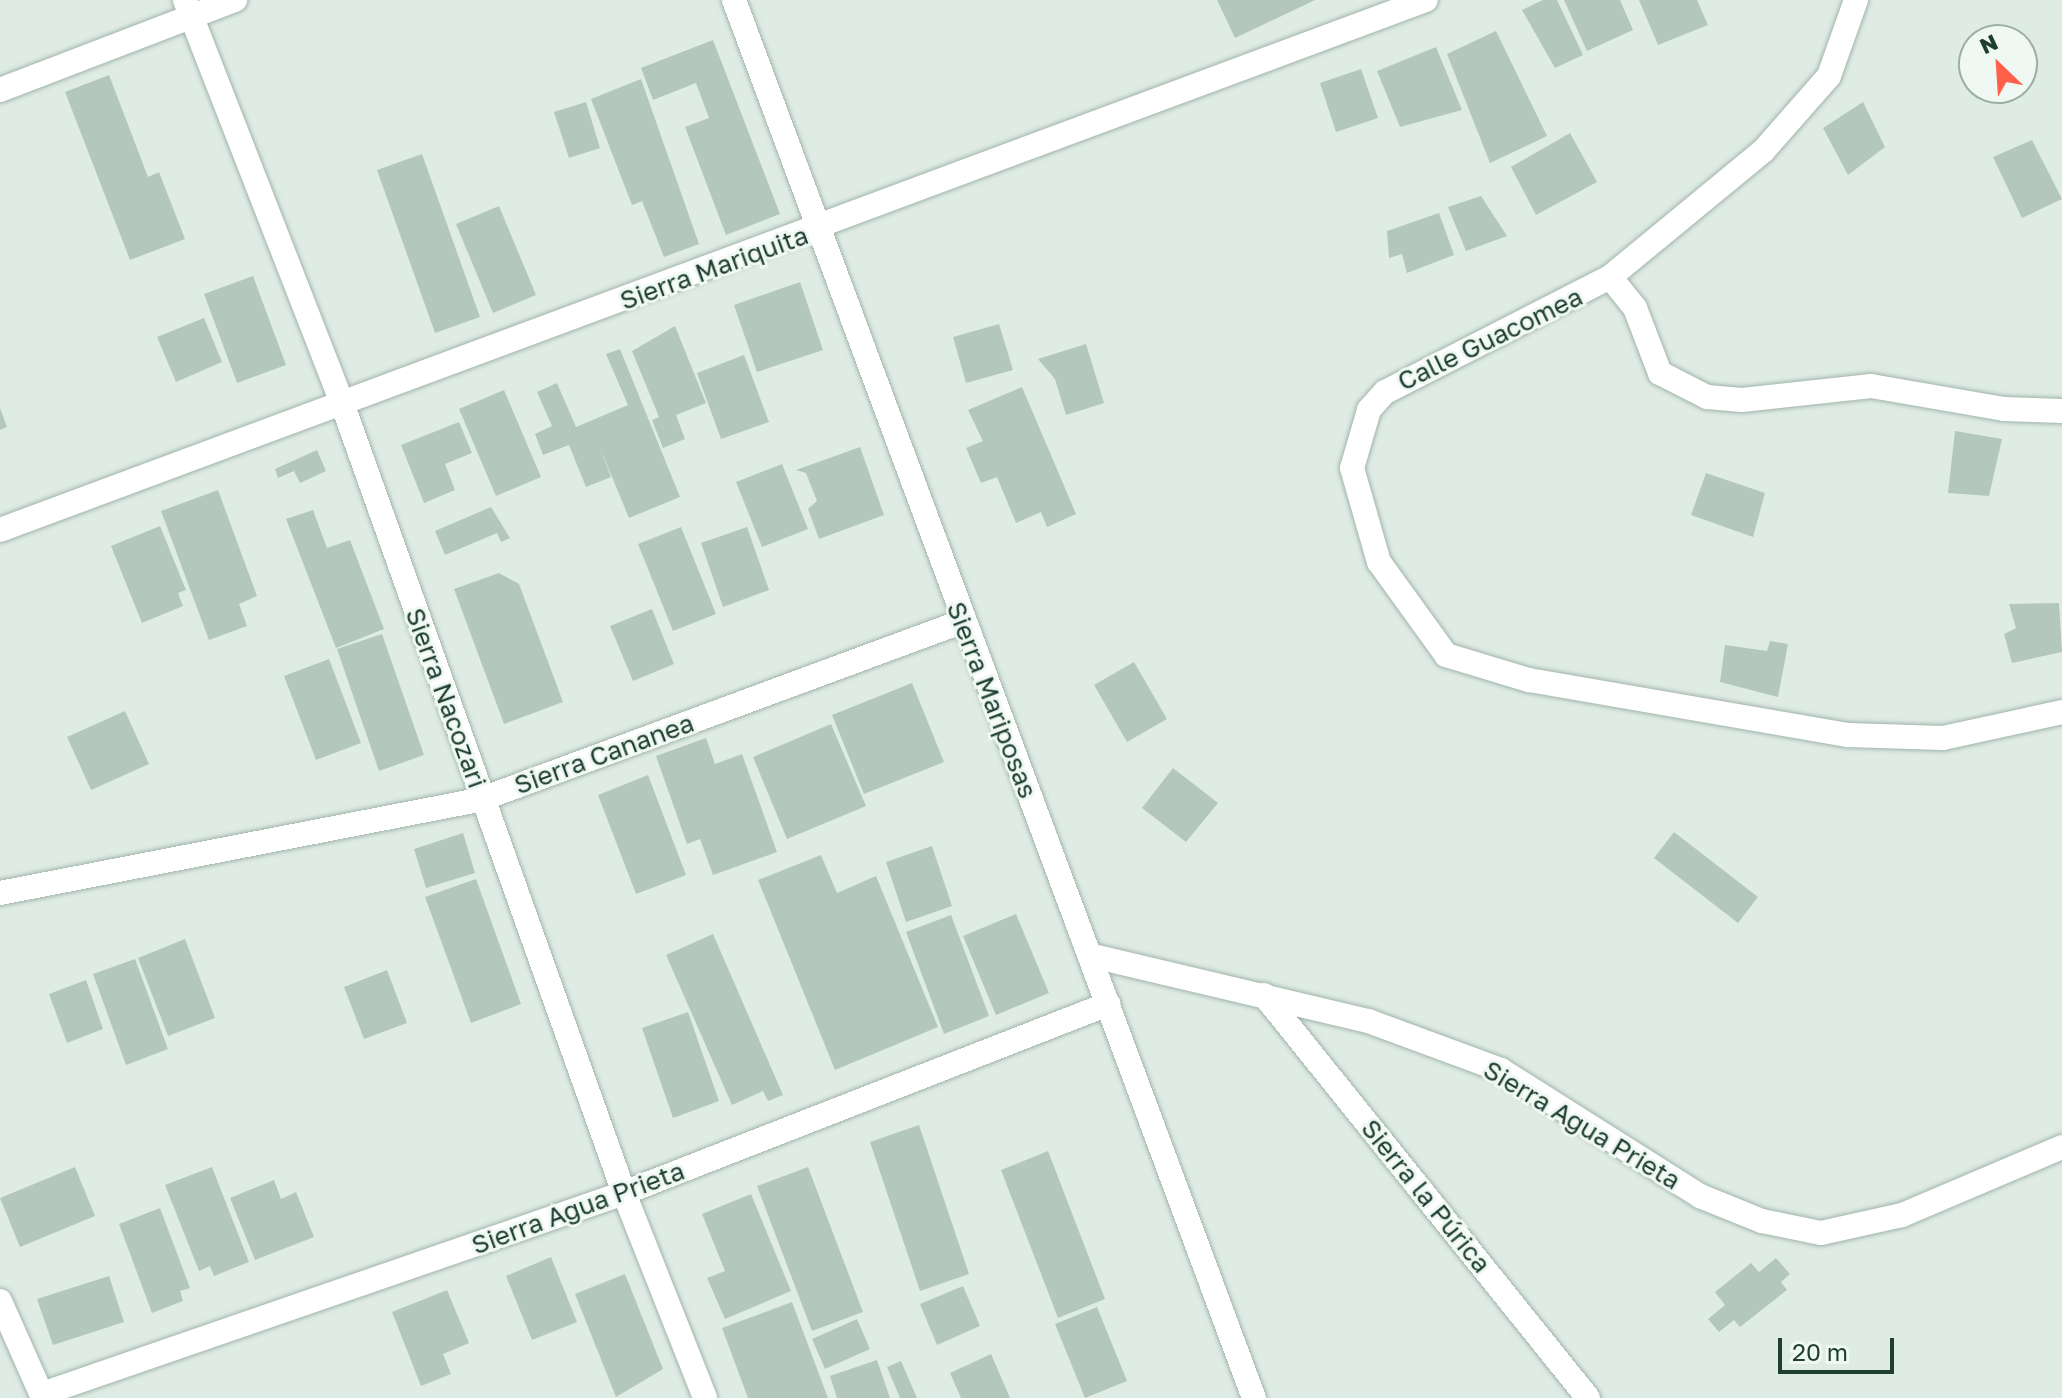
<!DOCTYPE html>
<meta charset="utf-8">
<style>
body{margin:0}
#map{position:relative;width:2062px;height:1398px;overflow:hidden;background:#dfece5;font-family:"Golos Text",sans-serif}
div>[style]{position:absolute}
.building>*{inset:0;background:#b4c7bd}
.roads{filter:drop-shadow(0 0 2px #a1b4ab) drop-shadow(0 0 2px #a1b4ab)}
.minor>*{height:24px;margin:-12px;padding:0 12px;transform-origin:12px;border-radius:12px;background:#fff}
span{translate:-50% -50%;white-space:nowrap;text-align:center;line-height:1.15;-webkit-text-stroke:6px #f0f8f3;paint-order:stroke}
.street-label{font-size:26px;color:#1e3e31}
.north{position:absolute;left:1958px;top:24px;width:80px;height:80px;box-sizing:border-box;background:#f0f8f3;border:2px solid #9caea5;border-radius:50%;rotate:335deg;font-size:22px;font-weight:700;line-height:32px;text-align:center;color:#1e3e31}
.north::after{content:'';display:block;margin:auto;width:28px;height:36px;background:#ff604a;clip-path:polygon(50% 0,100% 100%,50% 72%,0 100%)}
.scale{position:absolute;left:1778px;top:1338px;width:116px;height:36px;box-sizing:border-box;border:4px solid #1e3e31;border-top:0;padding-left:10px;font-size:24px;line-height:28px;white-space:nowrap;color:#1e3e31;-webkit-text-stroke:6px #f0f8f3;paint-order:stroke}
</style>
<div id="map">
<div class="building">
<i style="clip-path:polygon(1217px 0,1315px 0,1235px 38px)"></i>
<i style="clip-path:polygon(1543px 0,1557px 0,1583px 55px,1555px 68px,1522px 10px)"></i>
<i style="clip-path:polygon(1564px 0,1620px 0,1633px 30px,1587px 51px)"></i>
<i style="clip-path:polygon(1639px 0,1697px 0,1708px 25px,1658px 45px)"></i>
<i style="clip-path:polygon(1496px 31px,1547px 136px,1490px 163px,1447px 54px)"></i>
<i style="clip-path:polygon(713px 40px,780px 214px,726px 235px,685px 127px,709px 118px,696px 83px,653px 100px,641px 68px)"></i>
<i style="clip-path:polygon(1436px 47px,1462px 110px,1400px 127px,1377px 71px)"></i>
<i style="clip-path:polygon(1361px 69px,1378px 118px,1336px 132px,1320px 83px)"></i>
<i style="clip-path:polygon(109px 75px,148px 177px,159px 172px,185px 239px,130px 260px,65px 92px)"></i>
<i style="clip-path:polygon(641px 79px,699px 244px,664px 257px,642px 201px,632px 205px,591px 99px)"></i>
<i style="clip-path:polygon(586px 102px,600px 148px,569px 158px,554px 112px)"></i>
<i style="clip-path:polygon(1863px 102px,1885px 147px,1848px 175px,1823px 128px)"></i>
<i style="clip-path:polygon(1570px 133px,1597px 182px,1536px 215px,1511px 167px)"></i>
<i style="clip-path:polygon(2032px 140px,2062px 199px,2022px 218px,1993px 157px)"></i>
<i style="clip-path:polygon(422px 154px,480px 317px,435px 333px,377px 170px)"></i>
<i style="clip-path:polygon(1481px 196px,1507px 236px,1466px 251px,1448px 207px)"></i>
<i style="clip-path:polygon(499px 206px,536px 295px,493px 313px,456px 224px)"></i>
<i style="clip-path:polygon(1439px 213px,1454px 255px,1407px 273px,1402px 254px,1389px 258px,1387px 231px)"></i>
<i style="clip-path:polygon(253px 276px,286px 365px,237px 383px,204px 294px)"></i>
<i style="clip-path:polygon(800px 282px,823px 350px,757px 372px,734px 305px)"></i>
<i style="clip-path:polygon(204px 318px,222px 362px,176px 382px,157px 337px)"></i>
<i style="clip-path:polygon(999px 324px,1013px 370px,966px 383px,953px 337px)"></i>
<i style="clip-path:polygon(675px 326px,706px 403px,676px 415px,685px 439px,663px 448px,652px 420px,659px 417px,632px 351px)"></i>
<i style="clip-path:polygon(1086px 344px,1104px 403px,1066px 415px,1055px 379px,1038px 359px)"></i>
<i style="clip-path:polygon(620px 349px,680px 497px,629px 518px,600px 448px,611px 477px,586px 487px,569px 445px,543px 455px,535px 434px,552px 426px,537px 392px,557px 383px,576px 427px,628px 405px,606px 354px)"></i>
<i style="clip-path:polygon(744px 355px,769px 422px,721px 439px,697px 373px)"></i>
<i style="clip-path:polygon(1022px 387px,1076px 514px,1047px 527px,1041px 512px,1016px 523px,997px 477px,981px 483px,966px 448px,983px 441px,968px 410px)"></i>
<i style="clip-path:polygon(504px 390px,541px 477px,496px 496px,459px 409px)"></i>
<i style="clip-path:polygon(0 408px,7px 427px,0 430px)"></i>
<i style="clip-path:polygon(459px 422px,472px 453px,445px 464px,455px 490px,424px 503px,401px 445px)"></i>
<i style="clip-path:polygon(1955px 431px,2002px 439px,1989px 496px,1948px 493px)"></i>
<i style="clip-path:polygon(860px 447px,884px 515px,819px 539px,808px 509px,817px 501px,806px 473px,796px 470px)"></i>
<i style="clip-path:polygon(317px 450px,326px 471px,300px 483px,294px 471px,278px 478px,275px 469px)"></i>
<i style="clip-path:polygon(782px 464px,808px 529px,762px 547px,736px 482px)"></i>
<i style="clip-path:polygon(1706px 473px,1765px 493px,1753px 537px,1691px 515px)"></i>
<i style="clip-path:polygon(218px 490px,257px 596px,239px 604px,247px 626px,209px 640px,161px 511px)"></i>
<i style="clip-path:polygon(491px 507px,510px 538px,501px 542px,497px 533px,445px 555px,435px 531px)"></i>
<i style="clip-path:polygon(313px 510px,327px 548px,350px 540px,384px 629px,336px 648px,286px 519px)"></i>
<i style="clip-path:polygon(160px 526px,186px 590px,178px 593px,183px 606px,142px 623px,111px 546px)"></i>
<i style="clip-path:polygon(681px 527px,716px 614px,673px 631px,638px 544px)"></i>
<i style="clip-path:polygon(747px 527px,769px 590px,723px 607px,701px 543px)"></i>
<i style="clip-path:polygon(499px 573px,519px 584px,563px 702px,504px 724px,454px 589px)"></i>
<i style="clip-path:polygon(2059px 603px,2062px 652px,2012px 663px,2004px 634px,2016px 628px,2009px 604px)"></i>
<i style="clip-path:polygon(652px 609px,674px 664px,633px 681px,610px 626px)"></i>
<i style="clip-path:polygon(382px 634px,424px 755px,379px 771px,337px 649px)"></i>
<i style="clip-path:polygon(1770px 641px,1788px 644px,1778px 697px,1720px 682px,1725px 645px,1767px 651px)"></i>
<i style="clip-path:polygon(329px 659px,361px 743px,316px 760px,284px 676px)"></i>
<i style="clip-path:polygon(1134px 662px,1167px 719px,1127px 742px,1094px 685px)"></i>
<i style="clip-path:polygon(912px 683px,944px 762px,864px 794px,832px 715px)"></i>
<i style="clip-path:polygon(125px 711px,149px 764px,91px 790px,67px 737px)"></i>
<i style="clip-path:polygon(831px 724px,866px 806px,787px 839px,753px 757px)"></i>
<i style="clip-path:polygon(706px 738px,715px 764px,742px 754px,777px 852px,713px 875px,700px 839px,687px 844px,656px 756px)"></i>
<i style="clip-path:polygon(1173px 768px,1218px 803px,1186px 842px,1142px 808px)"></i>
<i style="clip-path:polygon(648px 775px,686px 875px,636px 894px,598px 795px)"></i>
<i style="clip-path:polygon(1674px 832px,1758px 897px,1738px 923px,1654px 858px)"></i>
<i style="clip-path:polygon(463px 833px,475px 873px,426px 888px,414px 849px)"></i>
<i style="clip-path:polygon(932px 846px,952px 906px,906px 922px,886px 862px)"></i>
<i style="clip-path:polygon(821px 855px,837px 893px,876px 876px,938px 1027px,835px 1070px,758px 880px)"></i>
<i style="clip-path:polygon(476px 879px,521px 1004px,471px 1023px,425px 897px)"></i>
<i style="clip-path:polygon(1016px 914px,1049px 993px,996px 1015px,963px 936px)"></i>
<i style="clip-path:polygon(951px 915px,989px 1016px,944px 1034px,906px 932px)"></i>
<i style="clip-path:polygon(713px 934px,783px 1095px,768px 1101px,763px 1091px,732px 1105px,666px 955px)"></i>
<i style="clip-path:polygon(185px 939px,215px 1018px,168px 1036px,138px 958px)"></i>
<i style="clip-path:polygon(135px 959px,168px 1049px,126px 1065px,93px 974px)"></i>
<i style="clip-path:polygon(387px 970px,407px 1023px,364px 1039px,344px 987px)"></i>
<i style="clip-path:polygon(86px 980px,103px 1029px,67px 1043px,49px 994px)"></i>
<i style="clip-path:polygon(688px 1012px,719px 1101px,673px 1118px,642px 1028px)"></i>
<i style="clip-path:polygon(919px 1125px,969px 1274px,920px 1291px,870px 1142px)"></i>
<i style="clip-path:polygon(1048px 1151px,1105px 1299px,1058px 1318px,1001px 1170px)"></i>
<i style="clip-path:polygon(75px 1167px,95px 1216px,20px 1247px,0 1198px)"></i>
<i style="clip-path:polygon(212px 1167px,249px 1262px,214px 1276px,210px 1266px,199px 1271px,165px 1185px)"></i>
<i style="clip-path:polygon(808px 1167px,863px 1312px,812px 1331px,757px 1186px)"></i>
<i style="clip-path:polygon(274px 1180px,281px 1199px,296px 1192px,314px 1237px,255px 1260px,230px 1198px)"></i>
<i style="clip-path:polygon(751px 1194px,791px 1291px,725px 1319px,707px 1278px,725px 1271px,702px 1214px)"></i>
<i style="clip-path:polygon(160px 1208px,190px 1288px,180px 1291px,183px 1301px,152px 1313px,119px 1224px)"></i>
<i style="clip-path:polygon(551px 1257px,577px 1322px,532px 1340px,506px 1276px)"></i>
<i style="clip-path:polygon(1776px 1258px,1790px 1274px,1781px 1282px,1787px 1290px,1740px 1327px,1734px 1320px,1719px 1332px,1708px 1319px,1725px 1305px,1715px 1292px,1751px 1263px,1759px 1272px)"></i>
<i style="clip-path:polygon(625px 1274px,663px 1369px,616px 1397px,575px 1294px)"></i>
<i style="clip-path:polygon(109px 1276px,124px 1322px,53px 1345px,37px 1299px)"></i>
<i style="clip-path:polygon(963px 1286px,980px 1326px,937px 1345px,920px 1304px)"></i>
<i style="clip-path:polygon(447px 1290px,469px 1343px,443px 1354px,451px 1374px,421px 1386px,392px 1312px)"></i>
<i style="clip-path:polygon(792px 1302px,828px 1398px,748px 1398px,722px 1328px)"></i>
<i style="clip-path:polygon(1097px 1307px,1127px 1381px,1085px 1398px,1055px 1324px)"></i>
<i style="clip-path:polygon(857px 1319px,870px 1349px,825px 1369px,812px 1339px)"></i>
<i style="clip-path:polygon(991px 1354px,1010px 1398px,961px 1398px,950px 1373px)"></i>
<i style="clip-path:polygon(877px 1360px,890px 1398px,837px 1398px,830px 1376px)"></i>
<i style="clip-path:polygon(901px 1361px,917px 1398px,900px 1398px,887px 1367px)"></i>
</div>
<div class="roads">
<div class="minor">
<i style="left:185px;top:0;width:429px;rotate:68.7deg"></i>
<i style="left:341px;top:400px;width:842px;rotate:70.36deg"></i>
<i style="left:624px;top:1193px;width:220px;rotate:68.4deg"></i>
<i style="left:734px;top:0;width:1492px;rotate:69.6deg"></i>
<i style="left:1856px;top:0;width:81px;rotate:109.6deg"></i>
<i style="left:1829px;top:76px;width:100px;rotate:131.3deg"></i>
<i style="left:1763px;top:151px;width:198px;rotate:140.5deg"></i>
<i style="left:1610px;top:277px;width:253px;rotate:152.9deg"></i>
<i style="left:1385px;top:392px;width:24px;rotate:132deg"></i>
<i style="left:1369px;top:410px;width:60px;rotate:106.3deg"></i>
<i style="left:1352px;top:468px;width:98px;rotate:74deg"></i>
<i style="left:1379px;top:562px;width:115px;rotate:54.2deg"></i>
<i style="left:1446px;top:655px;width:87px;rotate:16.8deg"></i>
<i style="left:1529px;top:680px;width:324px;rotate:9.8deg"></i>
<i style="left:1848px;top:735px;width:95px;rotate:1.8deg"></i>
<i style="left:1943px;top:738px;width:122px;rotate:-12.3deg"></i>
<i style="left:0;top:90px;width:252px;rotate:-21deg"></i>
<i style="left:1610px;top:277px;width:40px;rotate:51deg"></i>
<i style="left:1635px;top:308px;width:70px;rotate:69deg"></i>
<i style="left:1660px;top:373px;width:53px;rotate:27.1deg"></i>
<i style="left:1707px;top:397px;width:35px;rotate:5deg"></i>
<i style="left:1742px;top:400px;width:130px;rotate:-6.2deg"></i>
<i style="left:1871px;top:386px;width:135px;rotate:9.8deg"></i>
<i style="left:2004px;top:409px;width:58px;rotate:2deg"></i>
<i style="left:0;top:530px;width:1521px;rotate:-20.39deg"></i>
<i style="left:0;top:893px;width:491px;rotate:-11deg"></i>
<i style="left:482px;top:799px;width:511px;rotate:-20.28deg"></i>
<i style="left:1093px;top:956px;width:283px;rotate:13.3deg"></i>
<i style="left:1368px;top:1021px;width:142px;rotate:20.2deg"></i>
<i style="left:1501px;top:1070px;width:236px;rotate:32.3deg"></i>
<i style="left:1700px;top:1196px;width:67px;rotate:22deg"></i>
<i style="left:1762px;top:1221px;width:60px;rotate:11.5deg"></i>
<i style="left:1821px;top:1233px;width:83px;rotate:-12.5deg"></i>
<i style="left:1902px;top:1215px;width:174px;rotate:-23deg"></i>
<i style="left:1264px;top:995px;width:517px;rotate:51.2deg"></i>
<i style="left:0;top:1301px;width:106px;rotate:66.1deg"></i>
<i style="left:42px;top:1394px;width:616px;rotate:-19.05deg"></i>
<i style="left:624px;top:1193px;width:520px;rotate:-21.33deg"></i>
</div>
</div>
<div class="street-label">
<span style="left:714px;top:268px;rotate:-20deg">Sierra Mariquita</span>
<span style="left:1490px;top:339px;rotate:-26deg">Calle Guacomea</span>
<span style="left:446px;top:698px;rotate:70deg">Sierra Nacozari</span>
<span style="left:992px;top:700px;rotate:69deg">Sierra Mariposas</span>
<span style="left:604px;top:754px;rotate:-20deg">Sierra Cananea</span>
<span style="left:1582px;top:1125px;rotate:31deg">Sierra Agua Prieta</span>
<span style="left:1426px;top:1196px;rotate:51deg">Sierra la Púrica</span>
<span style="left:578px;top:1208px;rotate:-20deg">Sierra Agua Prieta</span>
</div>
<div class="north">N</div>
<div class="scale">20 m</div>
</div>
